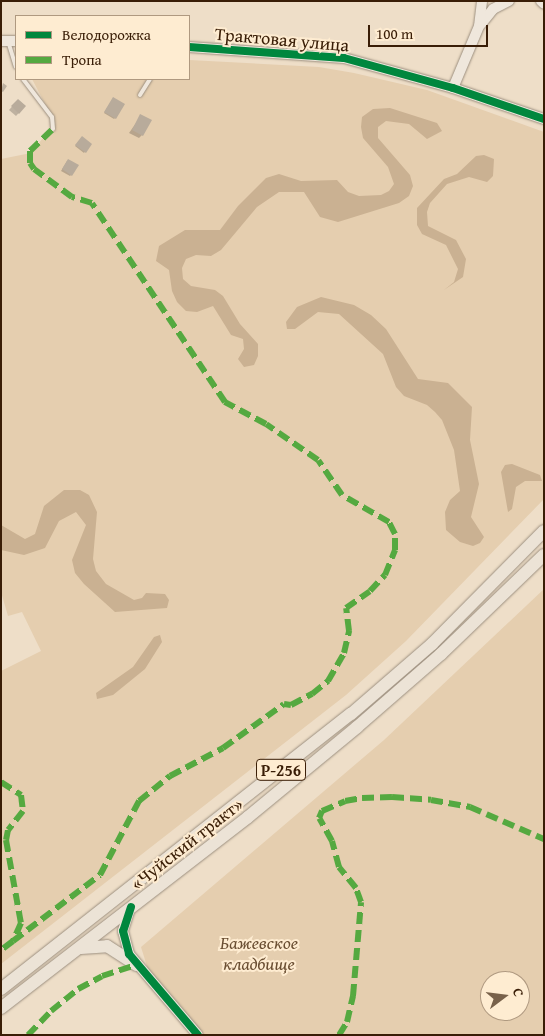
<!DOCTYPE html>
<meta charset="utf-8">
<style>
body{margin:0}
#map{position:relative;width:545px;height:1036px;overflow:hidden;background:#eedec8;font-family:"Gentium Book Plus",serif}
div>[style]{position:absolute}
.green>*{inset:0;background:#e5ceaf}
.water>*{inset:0;background:#cab192}
.shadow>*{inset:0;background:#0003}
.building>*{inset:0;background:#b8ab9b}
.roads{filter:drop-shadow(0 0 1px #9c8f7f) drop-shadow(0 0 1px #9c8f7f)}
.lane>*{height:4px;margin:-2px;padding:0 2px;transform-origin:2px;border-radius:2px;background:#efe7dc}
.secondary>*{height:10px;margin:-5px;padding:0 5px;transform-origin:5px;border-radius:5px;background:#efe7dc}
.highway>*{height:12px;margin:-6px;padding:0 6px;transform-origin:6px;border-radius:6px;background:#ece3d6}
.quiet>*{height:6px;margin-top:-3px;transform-origin:0;background:repeating-linear-gradient(90deg,#55a940 0 12px,transparent 0 18px)}
.cycleway>*{height:8px;margin:-4px;padding:0 4px;transform-origin:4px;border-radius:4px;background:#00873e}
span{translate:-50% -50%;white-space:nowrap;text-align:center;line-height:1.15;-webkit-text-stroke:4px #feecd1;paint-order:stroke}
.shield-label span{padding:1px 4px;background:#feecd1;border:1px solid;border-radius:4px;-webkit-text-stroke-width:0}
.shield-label{font-size:16px;color:#391d06;font-weight:700}
.street-label{font-size:18px;color:#391d06}
.park-label{font-size:18px;color:#6a4e32;font-style:italic}
.frame{position:absolute;inset:0;border:2px solid #391d06;pointer-events:none}
.legend{position:absolute;left:15px;top:15px;width:175px;height:65px;box-sizing:border-box;background:#feecd1;border:1px solid #af9980;margin:0;padding:6px 9px;list-style:none;font-size:15px;color:#391d06}
.legend li{display:flex;align-items:center;gap:10px;height:25px}
.legend b{width:25px;border:1px solid #af9980}
.north{position:absolute;left:480px;top:971px;width:50px;height:50px;box-sizing:border-box;background:#feecd1;border:1px solid #af9980;border-radius:50%;rotate:75deg;font-size:14px;font-weight:700;line-height:20px;text-align:center;color:#391d06}
.north::after{content:'';display:block;margin:auto;width:18px;height:22px;background:#78614a;clip-path:polygon(50% 0,100% 100%,50% 72%,0 100%)}
.scale{position:absolute;left:368px;top:25px;width:120px;height:22px;box-sizing:border-box;border:2px solid #391d06;border-top:0;padding-left:6px;font-size:15px;line-height:18px;white-space:nowrap;color:#391d06;-webkit-text-stroke:4px #feecd1;paint-order:stroke}
</style>
<div id="map">
<div class="green">
<i style="clip-path:polygon(189px 60px,319px 67px,354px 73px,427px 90px,544px 132px,544px 499px,406px 641px,346px 695px,1px 964px,1px 671px,41px 651px,22px 612px,8px 616px,1px 592px,1px 159px,31px 153px,55px 123px,32px 79px,189px 79px)"></i>
<i style="clip-path:polygon(evenodd,544px 589px,544px 1035px,202px 1035px,150px 976px,141px 947px,384px 740px,544px 589px,490px 981px,520px 981px,520px 1011px,490px 1011px,490px 981px)"></i>
</div>
<div class="water">
<i style="clip-path:polygon(390px 108px,437px 123px,442px 131px,427px 139px,409px 124px,386px 121px,378px 127px,378px 138px,410px 175px,413px 186px,409px 196px,399px 203px,338px 222px,320px 217px,304px 192px,279px 192px,257px 207px,221px 250px,211px 256px,196px 255px,186px 259px,182px 268px,183px 279px,191px 286px,215px 290px,223px 296px,240px 324px,258px 344px,258px 356px,254px 365px,244px 367px,238px 359px,244px 349px,243px 339px,231px 335px,213px 306px,197px 312px,186px 311px,177px 302px,172px 291px,169px 270px,156px 261px,159px 246px,185px 230px,220px 230px,238px 206px,266px 178px,279px 174px,301px 181px,337px 180px,348px 192px,359px 196px,381px 195px,389px 191px,394px 184px,388px 167px,363px 138px,361px 127px,362px 117px,373px 109px)"></i>
<i style="clip-path:polygon(484px 155px,494px 159px,493px 176px,487px 182px,469px 177px,447px 184px,430px 203px,427px 212px,428px 226px,456px 240px,466px 259px,463px 277px,444px 290px,454px 282px,458px 269px,446px 245px,422px 234px,417px 225px,417px 208px,444px 179px,457px 174px,476px 156px)"></i>
<i style="clip-path:polygon(321px 297px,354px 305px,371px 315px,386px 329px,418px 379px,448px 383px,472px 407px,470px 440px,479px 484px,471px 517px,484px 537px,480px 543px,473px 546px,460px 542px,446px 530px,445px 512px,450px 500px,460px 491px,454px 450px,442px 420px,435px 412px,427px 405px,404px 396px,396px 387px,383px 354px,339px 314px,318px 312px,295px 329px,287px 329px,286px 322px,297px 307px)"></i>
<i style="clip-path:polygon(512px 464px,540px 475px,542px 481px,525px 481px,516px 487px,512px 509px,508px 512px,501px 472px,505px 465px)"></i>
<i style="clip-path:polygon(64px 490px,80px 490px,89px 495px,97px 512px,93px 559px,96px 571px,106px 584px,134px 600px,142px 598px,146px 593px,165px 594px,169px 600px,167px 608px,115px 612px,84px 584px,75px 573px,72px 560px,86px 525px,76px 512px,59px 521px,45px 548px,24px 555px,1px 550px,1px 525px,25px 539px,35px 534px,44px 506px)"></i>
<i style="clip-path:polygon(160px 635px,162px 642px,145px 669px,113px 695px,97px 699px,96px 693px,133px 667px,154px 637px)"></i>
</div>
<div class="shadow">
<i style="clip-path:polygon(3px 83px,7px 86px,3px 92px,1px 91px)"></i>
<i style="clip-path:polygon(18px 100px,25px 106px,16px 116px,9px 110px)"></i>
<i style="clip-path:polygon(112px 100px,115px 118px,114px 119px,104px 113px)"></i>
<i style="clip-path:polygon(141px 116px,142px 135px,139px 138px,129px 133px)"></i>
<i style="clip-path:polygon(82px 138px,90px 144px,84px 153px,75px 146px)"></i>
<i style="clip-path:polygon(67px 161px,71px 175px,70px 176px,61px 171px)"></i>
</div>
<div class="building">
<i style="clip-path:polygon(113px 97px,125px 104px,116px 119px,104px 112px)"></i>
<i style="clip-path:polygon(18px 99px,26px 106px,19px 114px,11px 106px)"></i>
<i style="clip-path:polygon(140px 114px,152px 120px,143px 136px,132px 130px)"></i>
<i style="clip-path:polygon(82px 136px,92px 144px,86px 153px,75px 145px)"></i>
<i style="clip-path:polygon(68px 159px,79px 165px,72px 176px,62px 169px)"></i>
</div>
<div class="roads">
<div class="lane">
<i style="left:8px;top:41px;width:27px;rotate:73deg"></i>
<i style="left:23px;top:79px;width:48px;rotate:52.7deg"></i>
<i style="left:52px;top:117px;width:12px;rotate:85deg"></i>
<i style="left:140px;top:95px;width:19px;rotate:-58deg"></i>
</div>
<div class="secondary">
<i style="left:541px;top:1px;width:4px;rotate:45deg"></i>
<i style="left:481px;top:24px;width:19px;rotate:-51deg"></i>
<i style="left:493px;top:9px;width:18px;rotate:-27deg"></i>
<i style="left:1px;top:41px;width:15px"></i>
<i style="left:189px;top:47px;width:155px;rotate:4.1deg"></i>
<i style="left:344px;top:58px;width:113px;rotate:15.4deg"></i>
<i style="left:453px;top:88px;width:96px;rotate:18.8deg"></i>
<i style="left:453px;top:88px;width:67px;rotate:-67.2deg"></i>
<i style="left:479px;top:26px;width:25px;rotate:-83deg"></i>
<i style="left:130px;top:909px;width:23px;rotate:108deg"></i>
<i style="left:123px;top:931px;width:24px;rotate:75deg"></i>
<i style="left:129px;top:954px;width:106px;rotate:49.6deg"></i>
</div>
<div class="highway">
<i style="left:81px;top:948px;width:26px;rotate:-4deg"></i>
<i style="left:107px;top:946px;width:35px;rotate:33deg"></i>
<i style="left:1px;top:989px;width:445px;rotate:-38.2deg"></i>
<i style="left:351px;top:714px;width:107px;rotate:-40.8deg"></i>
<i style="left:432px;top:644px;width:159px;rotate:-45.3deg"></i>
<i style="left:1px;top:1008px;width:312px;rotate:-37.7deg"></i>
<i style="left:248px;top:817px;width:141px;rotate:-39.5deg"></i>
<i style="left:357px;top:727px;width:111px;rotate:-41deg"></i>
<i style="left:441px;top:654px;width:143px;rotate:-43.9deg"></i>
</div>
</div>
<div class="quiet">
<i style="left:1px;top:782px;width:24px;rotate:33deg"></i>
<i style="left:21px;top:795px;width:16px;rotate:83deg"></i>
<i style="left:23px;top:811px;width:24px;rotate:128deg"></i>
<i style="left:8px;top:830px;width:10px;rotate:101deg"></i>
<i style="left:6px;top:840px;width:84px;rotate:79.8deg"></i>
<i style="left:21px;top:923px;width:20px;rotate:114deg"></i>
<i style="left:13px;top:941px;width:15px;rotate:143deg"></i>
<i style="left:13px;top:941px;width:109px;rotate:-37.2deg"></i>
<i style="left:100px;top:875px;width:84px;rotate:-62.2deg"></i>
<i style="left:139px;top:801px;width:40px;rotate:-39deg"></i>
<i style="left:170px;top:776px;width:60px;rotate:-27.8deg"></i>
<i style="left:223px;top:748px;width:75px;rotate:-35.8deg"></i>
<i style="left:284px;top:704px;width:7px;rotate:8deg"></i>
<i style="left:291px;top:705px;width:24px;rotate:-28deg"></i>
<i style="left:312px;top:694px;width:21px;rotate:-39deg"></i>
<i style="left:328px;top:681px;width:32px;rotate:-60deg"></i>
<i style="left:344px;top:653px;width:23px;rotate:-77deg"></i>
<i style="left:349px;top:631px;width:23px;rotate:-97deg"></i>
<i style="left:346px;top:608px;width:29px;rotate:-35deg"></i>
<i style="left:370px;top:591px;width:22px;rotate:-47deg"></i>
<i style="left:385px;top:575px;width:27px;rotate:-68deg"></i>
<i style="left:395px;top:550px;width:16px;rotate:-90deg"></i>
<i style="left:395px;top:534px;width:13px;rotate:-117deg"></i>
<i style="left:389px;top:522px;width:54px;rotate:-150.1deg"></i>
<i style="left:342px;top:495px;width:42px;rotate:-124.4deg"></i>
<i style="left:318px;top:460px;width:63px;rotate:-145.3deg"></i>
<i style="left:266px;top:424px;width:47px;rotate:-151.8deg"></i>
<i style="left:225px;top:402px;width:239px;rotate:-123.8deg"></i>
<i style="left:92px;top:203px;width:21px;rotate:-163deg"></i>
<i style="left:72px;top:197px;width:47px;rotate:-143.6deg"></i>
<i style="left:34px;top:169px;width:7px;rotate:-124deg"></i>
<i style="left:30px;top:163px;width:12px;rotate:-90deg"></i>
<i style="left:30px;top:151px;width:32px;rotate:-44deg"></i>
<i style="left:28px;top:1035px;width:33px;rotate:-46deg"></i>
<i style="left:51px;top:1011px;width:35px;rotate:-39deg"></i>
<i style="left:78px;top:989px;width:27px;rotate:-28deg"></i>
<i style="left:102px;top:976px;width:36px;rotate:-18deg"></i>
<i style="left:339px;top:1035px;width:15px;rotate:-58deg"></i>
<i style="left:347px;top:1022px;width:27px;rotate:-77deg"></i>
<i style="left:353px;top:996px;width:94px;rotate:-85.1deg"></i>
<i style="left:361px;top:902px;width:15px;rotate:-110deg"></i>
<i style="left:356px;top:888px;width:27px;rotate:-129deg"></i>
<i style="left:339px;top:867px;width:27px;rotate:-105deg"></i>
<i style="left:332px;top:841px;width:26px;rotate:-119deg"></i>
<i style="left:319px;top:818px;width:8px;rotate:-67deg"></i>
<i style="left:322px;top:811px;width:25px;rotate:-23deg"></i>
<i style="left:345px;top:801px;width:17px;rotate:-10deg"></i>
<i style="left:362px;top:798px;width:30px;rotate:-2deg"></i>
<i style="left:392px;top:797px;width:39px;rotate:4deg"></i>
<i style="left:431px;top:800px;width:40px;rotate:10deg"></i>
<i style="left:470px;top:807px;width:81px;rotate:23.4deg"></i>
</div>
<div class="cycleway">
<i style="left:189px;top:47px;width:155px;rotate:4.1deg"></i>
<i style="left:344px;top:58px;width:113px;rotate:15.4deg"></i>
<i style="left:453px;top:88px;width:96px;rotate:18.8deg"></i>
<i style="left:131px;top:907px;width:25px;rotate:108deg"></i>
<i style="left:123px;top:931px;width:24px;rotate:75deg"></i>
<i style="left:129px;top:954px;width:106px;rotate:49.6deg"></i>
</div>
<div class="shield-label">
<span style="left:281px;top:770px">Р-256</span>
</div>
<div class="street-label">
<span style="left:282px;top:40px;rotate:5deg">Трактовая улица</span>
<span style="left:187px;top:844px;rotate:-38deg">«Чуйский тракт»</span>
</div>
<div class="park-label">
<span style="left:259px;top:954px">Бажевское<br>кладбище</span>
</div>
<div class="frame"></div>
<ul class="legend">
<li><b style="height:6px;background:#00873e"></b>Велодорожка</li>
<li><b style="height:6px;background:#55a940"></b>Тропа</li>
</ul>
<div class="north">С</div>
<div class="scale">100 m</div>
</div>
